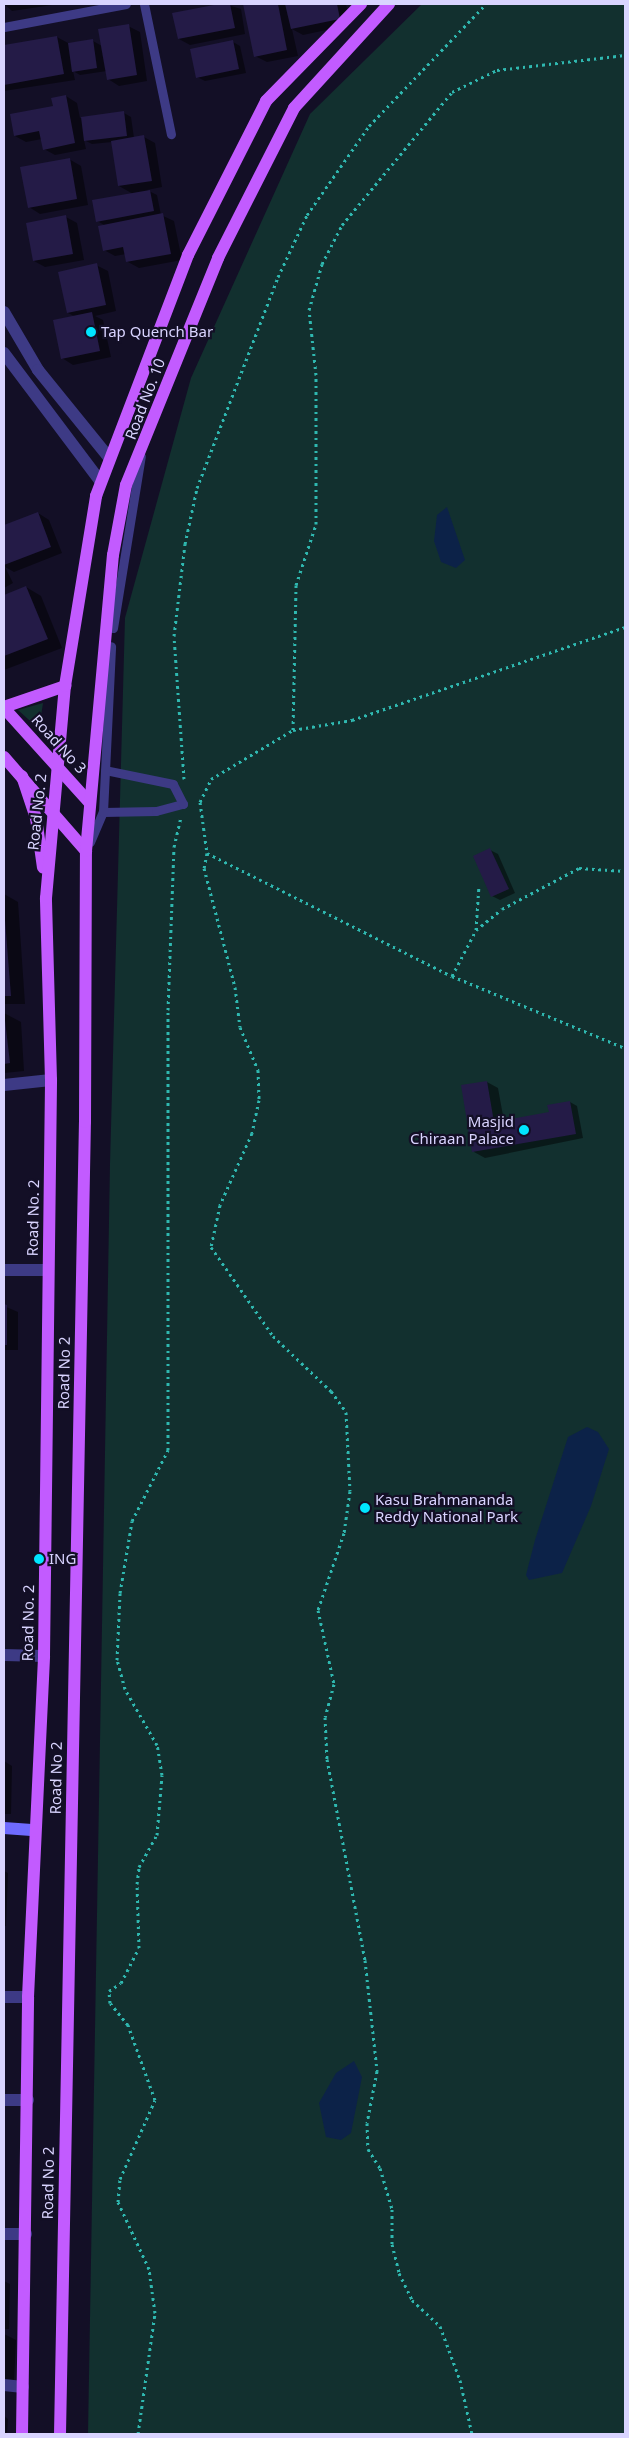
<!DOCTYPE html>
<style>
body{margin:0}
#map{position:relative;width:629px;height:2438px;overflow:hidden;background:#130f26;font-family:"Noto Sans",sans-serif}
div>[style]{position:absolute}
.green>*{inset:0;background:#12302f}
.water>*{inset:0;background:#0c2248}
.shadow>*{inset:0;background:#0007}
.building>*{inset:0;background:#241b47}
.path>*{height:3px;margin-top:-1.5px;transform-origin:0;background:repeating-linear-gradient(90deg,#2fb8b0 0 2.5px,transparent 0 6.5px)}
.service>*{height:9px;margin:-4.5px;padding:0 4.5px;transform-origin:4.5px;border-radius:4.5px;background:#3d3a85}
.minor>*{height:12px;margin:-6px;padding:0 6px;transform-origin:6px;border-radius:6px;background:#3d3a85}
.tertiary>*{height:12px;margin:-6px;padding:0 6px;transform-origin:6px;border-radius:6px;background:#3d3a85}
.secondary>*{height:12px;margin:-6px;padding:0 6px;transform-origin:6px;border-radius:6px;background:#6f6bff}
.primary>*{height:12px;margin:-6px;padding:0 6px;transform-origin:6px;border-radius:6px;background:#c25bff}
.dots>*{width:14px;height:14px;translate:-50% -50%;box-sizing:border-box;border:2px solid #130f26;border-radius:50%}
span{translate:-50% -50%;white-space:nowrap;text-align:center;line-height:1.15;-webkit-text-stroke:4.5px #130f26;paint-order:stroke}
.poi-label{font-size:15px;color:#d9d4ff}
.left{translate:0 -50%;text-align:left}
.right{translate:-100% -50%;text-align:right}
.street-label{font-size:15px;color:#d9d4ff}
.frame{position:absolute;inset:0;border:5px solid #d9d4ff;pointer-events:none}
</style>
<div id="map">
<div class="green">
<i style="clip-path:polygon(422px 4px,625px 4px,625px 2434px,88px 2434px,110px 1164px,125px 618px,191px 378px,310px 114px)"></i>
<i style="clip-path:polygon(43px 703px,39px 729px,18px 710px)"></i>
</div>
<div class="water">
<i style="clip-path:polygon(447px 507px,465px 560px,456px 568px,441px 562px,434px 541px,437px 515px)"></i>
<i style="clip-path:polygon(587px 1427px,598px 1432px,609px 1449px,591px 1506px,562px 1573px,529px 1580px,526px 1575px,535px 1540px,568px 1437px)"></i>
<i style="clip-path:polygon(354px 2061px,362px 2077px,351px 2133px,341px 2140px,326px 2137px,319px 2103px,336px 2073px)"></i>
</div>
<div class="shadow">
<i style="clip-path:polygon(4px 4px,59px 4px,12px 11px)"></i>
<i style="clip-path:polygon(225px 4px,241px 9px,245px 34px,190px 45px,179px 39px,174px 14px)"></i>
<i style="clip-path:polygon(245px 4px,346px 4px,350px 25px,303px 35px,292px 29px,298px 56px,267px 62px,255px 56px)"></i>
<i style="clip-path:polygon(128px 26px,140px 32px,147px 81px,119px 86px,108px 79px,107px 71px,80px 75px,73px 71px,75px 80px,4px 91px,4px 47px,57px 37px,68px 43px,93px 41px,102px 46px)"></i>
<i style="clip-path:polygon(233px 42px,240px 46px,246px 73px,205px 81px,197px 77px)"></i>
<i style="clip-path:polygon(66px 96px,77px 103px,80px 118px,124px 113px,131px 117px,134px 138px,144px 137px,155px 143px,162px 187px,147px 190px,157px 195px,161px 215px,174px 221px,182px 260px,139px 268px,128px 262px,126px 254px,115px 256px,104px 250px,106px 226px,97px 221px,133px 194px,119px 186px,112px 142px,92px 144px,84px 140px,86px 149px,55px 155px,44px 149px,42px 139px,26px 142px,15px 136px)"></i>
<i style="clip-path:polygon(69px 159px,81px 166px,88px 205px,40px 214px,29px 207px)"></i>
<i style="clip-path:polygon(66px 217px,77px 223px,84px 260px,45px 267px,34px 261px)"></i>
<i style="clip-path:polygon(96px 265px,108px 271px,116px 311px,95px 316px,103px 320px,111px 357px,73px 365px,62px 358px,76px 317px,68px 313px)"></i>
<i style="clip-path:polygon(38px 513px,49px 520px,62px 553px,14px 572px,5px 567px,13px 583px,4px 588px,4px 526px)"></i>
<i style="clip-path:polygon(26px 587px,41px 596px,62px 648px,4px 670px,4px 596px)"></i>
<i style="clip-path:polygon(490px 850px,498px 854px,515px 893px,500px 900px,492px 896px)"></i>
<i style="clip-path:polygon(4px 894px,18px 902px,25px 1004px,4px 1004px)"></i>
<i style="clip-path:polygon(4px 1013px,21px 1022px,24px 1071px,4px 1073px)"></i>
<i style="clip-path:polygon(487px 1082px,498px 1088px,504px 1121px,550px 1113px,570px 1102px,577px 1106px,583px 1138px,485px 1158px,474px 1152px)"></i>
<i style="clip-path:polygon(4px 1306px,18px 1312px,18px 1350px,4px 1350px)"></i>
<i style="clip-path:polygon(4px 1761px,12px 1766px,11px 1814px,4px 1814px)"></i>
<i style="clip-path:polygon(4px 1871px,8px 1873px,6px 1926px,4px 1926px)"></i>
<i style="clip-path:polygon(4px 2281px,10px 2284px,9px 2329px,4px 2329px)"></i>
<i style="clip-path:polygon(4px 2334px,16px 2340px,14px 2381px,4px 2381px)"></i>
<i style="clip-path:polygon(4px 2416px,8px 2419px,7px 2434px,4px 2434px)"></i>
</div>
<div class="building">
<i style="clip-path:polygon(219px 4px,230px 4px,235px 28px,178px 39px,172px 13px)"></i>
<i style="clip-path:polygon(243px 4px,278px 4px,287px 50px,254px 57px)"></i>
<i style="clip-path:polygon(285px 4px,337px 4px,340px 19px,291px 29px)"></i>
<i style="clip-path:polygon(129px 24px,137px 75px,107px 80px,98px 29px)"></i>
<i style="clip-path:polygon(57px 36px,64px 74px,4px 85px,4px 45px)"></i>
<i style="clip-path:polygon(93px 39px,97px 68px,72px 72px,68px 43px)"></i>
<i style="clip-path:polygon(233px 40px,239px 69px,196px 78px,190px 49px)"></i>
<i style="clip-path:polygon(66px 95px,75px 143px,43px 150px,39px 131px,14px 136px,10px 114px,53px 106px,51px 98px)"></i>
<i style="clip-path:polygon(124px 111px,127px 136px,84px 141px,81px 117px)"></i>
<i style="clip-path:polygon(144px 135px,152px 181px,118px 186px,111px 141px)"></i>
<i style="clip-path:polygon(70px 158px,77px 199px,28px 208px,20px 167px)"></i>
<i style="clip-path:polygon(150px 190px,154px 211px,96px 222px,92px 200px)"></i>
<i style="clip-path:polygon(163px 213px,171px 254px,126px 262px,123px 247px,103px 251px,98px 226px)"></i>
<i style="clip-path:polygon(66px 215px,73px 254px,33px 261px,26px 223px)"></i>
<i style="clip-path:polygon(97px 263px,106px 305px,67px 313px,58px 272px)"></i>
<i style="clip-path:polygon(92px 312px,100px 351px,61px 359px,53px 320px)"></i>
<i style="clip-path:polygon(38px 512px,51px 547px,4px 565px,4px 525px)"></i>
<i style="clip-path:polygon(26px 586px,48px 639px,4px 656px,4px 595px)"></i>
<i style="clip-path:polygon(490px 848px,509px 889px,491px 897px,473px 856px)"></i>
<i style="clip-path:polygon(4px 920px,5px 920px,11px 996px,4px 996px)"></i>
<i style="clip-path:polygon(4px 1012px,10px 1063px,4px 1064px)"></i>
<i style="clip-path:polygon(487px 1081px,494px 1122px,549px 1112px,547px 1105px,570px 1101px,576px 1134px,472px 1152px,461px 1085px)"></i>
<i style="clip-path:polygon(4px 1304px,7px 1305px,7px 1345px,4px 1345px)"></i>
</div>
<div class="path">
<i style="left:293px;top:730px;width:145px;rotate:-88.8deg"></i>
<i style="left:296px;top:585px;width:64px;rotate:-71.8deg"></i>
<i style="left:316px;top:524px;width:149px;rotate:-90deg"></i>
<i style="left:316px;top:375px;width:65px;rotate:-96.1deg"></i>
<i style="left:309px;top:310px;width:48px;rotate:-74.2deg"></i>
<i style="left:322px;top:264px;width:44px;rotate:-62.9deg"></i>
<i style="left:342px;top:225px;width:173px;rotate:-50.4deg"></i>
<i style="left:452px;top:92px;width:50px;rotate:-26.1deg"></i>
<i style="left:497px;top:70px;width:129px;rotate:-6.7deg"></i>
<i style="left:184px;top:779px;width:143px;rotate:-94deg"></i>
<i style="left:174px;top:636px;width:93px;rotate:-83.2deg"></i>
<i style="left:185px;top:544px;width:57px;rotate:-77.9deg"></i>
<i style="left:197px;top:488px;width:226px;rotate:-69deg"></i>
<i style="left:278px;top:277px;width:68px;rotate:-64.9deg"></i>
<i style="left:307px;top:215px;width:108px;rotate:-55.1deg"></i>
<i style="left:369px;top:126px;width:169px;rotate:-46.2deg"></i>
<i style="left:200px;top:802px;width:51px;rotate:82.2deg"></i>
<i style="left:207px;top:853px;width:15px;rotate:101deg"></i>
<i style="left:204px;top:868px;width:123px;rotate:75.4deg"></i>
<i style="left:235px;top:987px;width:40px;rotate:82.9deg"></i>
<i style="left:240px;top:1027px;width:47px;rotate:67.3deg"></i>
<i style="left:258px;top:1070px;width:30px;rotate:88deg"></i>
<i style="left:259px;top:1100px;width:34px;rotate:102deg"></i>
<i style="left:252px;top:1133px;width:79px;rotate:114deg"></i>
<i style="left:220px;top:1205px;width:43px;rotate:102.1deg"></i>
<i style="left:211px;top:1247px;width:108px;rotate:55.1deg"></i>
<i style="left:273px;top:1336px;width:80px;rotate:43.5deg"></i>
<i style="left:331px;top:1391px;width:26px;rotate:54deg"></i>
<i style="left:346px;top:1412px;width:79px;rotate:87.1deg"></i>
<i style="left:350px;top:1491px;width:42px;rotate:98.1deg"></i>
<i style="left:344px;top:1533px;width:81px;rotate:108.7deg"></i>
<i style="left:318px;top:1610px;width:76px;rotate:77.8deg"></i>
<i style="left:334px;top:1684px;width:34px;rotate:105deg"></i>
<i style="left:325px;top:1717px;width:42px;rotate:87.3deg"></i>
<i style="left:327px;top:1759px;width:205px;rotate:79.3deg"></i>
<i style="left:365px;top:1960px;width:112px;rotate:83.8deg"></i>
<i style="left:377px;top:2071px;width:53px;rotate:100.9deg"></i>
<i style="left:367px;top:2123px;width:26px;rotate:88deg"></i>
<i style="left:368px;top:2149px;width:22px;rotate:58deg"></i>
<i style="left:380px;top:2168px;width:43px;rotate:73.7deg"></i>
<i style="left:392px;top:2209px;width:35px;rotate:90deg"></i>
<i style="left:392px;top:2244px;width:30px;rotate:76deg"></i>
<i style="left:399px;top:2273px;width:30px;rotate:64deg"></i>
<i style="left:412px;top:2300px;width:38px;rotate:43deg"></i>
<i style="left:440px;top:2326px;width:58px;rotate:69.7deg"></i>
<i style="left:460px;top:2380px;width:55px;rotate:77.5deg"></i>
<i style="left:200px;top:802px;width:25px;rotate:-64deg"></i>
<i style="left:211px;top:779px;width:96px;rotate:-30.9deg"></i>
<i style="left:293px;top:730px;width:60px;rotate:-9.6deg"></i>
<i style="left:352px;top:720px;width:288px;rotate:-18.8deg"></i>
<i style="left:207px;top:853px;width:274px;rotate:26.7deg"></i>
<i style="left:452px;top:976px;width:187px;rotate:22.6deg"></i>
<i style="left:476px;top:930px;width:33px;rotate:-39deg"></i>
<i style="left:502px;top:909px;width:87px;rotate:-28deg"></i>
<i style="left:579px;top:868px;width:46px;rotate:3.7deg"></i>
<i style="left:452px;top:976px;width:52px;rotate:-62.4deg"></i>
<i style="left:476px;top:930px;width:45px;rotate:-86.2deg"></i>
<i style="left:138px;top:2434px;width:122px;rotate:-82deg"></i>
<i style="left:155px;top:2313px;width:44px;rotate:-97.8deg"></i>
<i style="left:149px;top:2269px;width:74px;rotate:-114.8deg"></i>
<i style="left:118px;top:2202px;width:23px;rotate:-85deg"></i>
<i style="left:120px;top:2179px;width:86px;rotate:-66.1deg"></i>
<i style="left:155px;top:2100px;width:80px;rotate:-109.8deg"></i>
<i style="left:128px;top:2025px;width:28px;rotate:-129deg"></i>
<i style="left:110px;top:2003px;width:12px;rotate:-95deg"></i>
<i style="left:109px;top:1991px;width:14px;rotate:-34deg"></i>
<i style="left:121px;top:1983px;width:39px;rotate:-63deg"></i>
<i style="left:139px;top:1948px;width:64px;rotate:-91.8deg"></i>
<i style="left:137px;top:1884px;width:17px;rotate:-83deg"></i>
<i style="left:139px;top:1867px;width:37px;rotate:-61deg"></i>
<i style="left:157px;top:1835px;width:60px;rotate:-85.2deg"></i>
<i style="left:162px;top:1775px;width:30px;rotate:-99deg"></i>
<i style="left:157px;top:1745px;width:64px;rotate:-119.7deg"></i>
<i style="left:125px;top:1689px;width:30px;rotate:-105deg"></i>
<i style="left:117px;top:1660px;width:67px;rotate:-87.4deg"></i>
<i style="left:120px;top:1593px;width:73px;rotate:-80.5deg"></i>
<i style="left:132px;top:1521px;width:80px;rotate:-63.1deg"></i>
<i style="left:168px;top:1450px;width:440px;rotate:-90deg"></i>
<i style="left:168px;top:1010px;width:163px;rotate:-87.9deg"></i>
<i style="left:174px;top:847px;width:31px;rotate:-77deg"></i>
</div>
<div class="service">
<i style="left:144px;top:4px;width:133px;rotate:78.3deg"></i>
<i style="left:4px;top:27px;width:124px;rotate:-10.7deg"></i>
<i style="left:113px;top:628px;width:174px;rotate:-80.8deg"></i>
<i style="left:103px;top:812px;width:53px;rotate:-1.1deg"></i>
<i style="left:156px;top:811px;width:28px;rotate:-15deg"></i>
<i style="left:183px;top:804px;width:22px;rotate:-117deg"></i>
<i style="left:173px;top:784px;width:69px;rotate:-168.4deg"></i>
<i style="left:90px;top:842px;width:33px;rotate:-67deg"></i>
<i style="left:103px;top:812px;width:166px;rotate:-87.2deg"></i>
</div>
<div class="minor">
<i style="left:4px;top:1085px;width:47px;rotate:-6.1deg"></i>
<i style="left:4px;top:1270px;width:44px"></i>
<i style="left:4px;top:1655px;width:40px;rotate:1.4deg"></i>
<i style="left:4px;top:1997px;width:24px"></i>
<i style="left:4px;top:2100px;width:24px"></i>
<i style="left:4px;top:2234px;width:22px"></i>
<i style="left:4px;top:2385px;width:19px;rotate:6deg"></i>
</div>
<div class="tertiary">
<i style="left:4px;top:312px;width:67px;rotate:59.6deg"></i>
<i style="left:38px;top:370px;width:114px;rotate:51deg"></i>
<i style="left:4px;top:353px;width:161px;rotate:53.1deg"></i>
</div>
<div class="secondary">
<i style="left:4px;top:1828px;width:31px;rotate:4deg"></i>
</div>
<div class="primary">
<i style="left:4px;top:707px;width:65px;rotate:-19deg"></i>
<i style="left:4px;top:708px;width:127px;rotate:47.9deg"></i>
<i style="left:4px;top:757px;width:125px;rotate:48.9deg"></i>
<i style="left:22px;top:776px;width:44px;rotate:71.6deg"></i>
<i style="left:36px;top:818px;width:50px;rotate:82deg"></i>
<i style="left:22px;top:2434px;width:437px;rotate:-89.2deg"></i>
<i style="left:28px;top:1997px;width:341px;rotate:-87.3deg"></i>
<i style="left:44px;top:1656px;width:576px;rotate:-89.3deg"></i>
<i style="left:51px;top:1080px;width:182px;rotate:-91.6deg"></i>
<i style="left:46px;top:898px;width:213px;rotate:-84.9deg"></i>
<i style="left:65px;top:686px;width:193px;rotate:-80.7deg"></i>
<i style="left:96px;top:496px;width:258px;rotate:-69.1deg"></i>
<i style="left:188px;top:255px;width:173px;rotate:-63.1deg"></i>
<i style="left:266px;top:101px;width:136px;rotate:-45.6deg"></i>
<i style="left:60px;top:2434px;width:1312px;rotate:-88.91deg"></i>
<i style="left:85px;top:1122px;width:271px;rotate:-89.8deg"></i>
<i style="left:86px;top:851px;width:297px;rotate:-84.8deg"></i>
<i style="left:113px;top:555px;width:71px;rotate:-79.5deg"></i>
<i style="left:126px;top:485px;width:245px;rotate:-67.9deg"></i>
<i style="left:218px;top:258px;width:168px;rotate:-63.1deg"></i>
<i style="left:294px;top:108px;width:141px;rotate:-47.6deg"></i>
</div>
<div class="dots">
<i style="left:91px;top:332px;background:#00e5ff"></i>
<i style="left:524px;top:1130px;background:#00e5ff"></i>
<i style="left:365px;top:1508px;background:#00e5ff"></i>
<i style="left:39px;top:1559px;background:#00e5ff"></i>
</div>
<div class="poi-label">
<span class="left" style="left:101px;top:332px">Tap Quench Bar</span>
<span class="right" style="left:514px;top:1130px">Masjid<br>Chiraan Palace</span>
<span class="left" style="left:375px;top:1508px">Kasu Brahmananda<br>Reddy National Park</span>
<span class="left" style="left:49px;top:1559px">ING</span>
</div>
<div class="street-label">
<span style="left:145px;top:399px;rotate:-69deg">Road No. 10</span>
<span style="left:59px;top:744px;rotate:48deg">Road No 3</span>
<span style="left:37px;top:812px;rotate:-84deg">Road No. 2</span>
<span style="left:33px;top:1218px;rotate:-89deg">Road No. 2</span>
<span style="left:64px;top:1373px;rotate:-89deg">Road No 2</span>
<span style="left:28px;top:1623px;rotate:-89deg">Road No. 2</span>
<span style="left:56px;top:1778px;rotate:-89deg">Road No 2</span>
<span style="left:48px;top:2183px;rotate:-89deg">Road No 2</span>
</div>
<div class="frame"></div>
</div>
